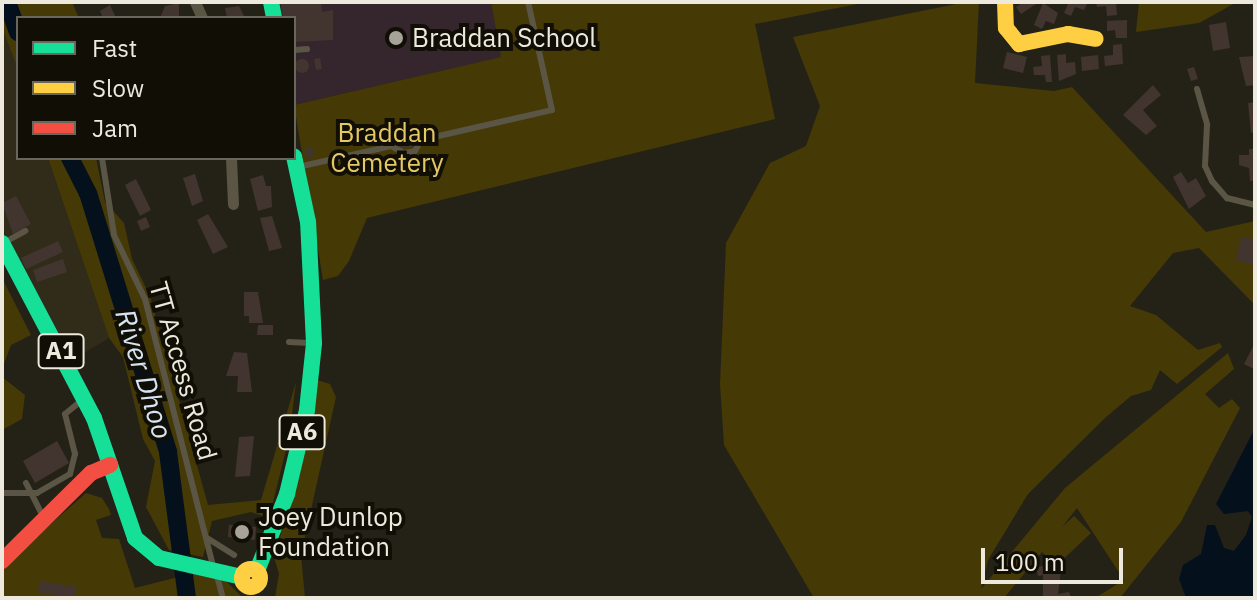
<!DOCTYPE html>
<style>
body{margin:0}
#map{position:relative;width:1257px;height:600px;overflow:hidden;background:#242217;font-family:"IBM Plex Sans",sans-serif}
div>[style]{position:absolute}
.commercial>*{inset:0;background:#312b1a}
.education>*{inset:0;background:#35252c}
.green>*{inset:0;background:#453905}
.water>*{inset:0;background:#04101c}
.river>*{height:18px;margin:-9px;padding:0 9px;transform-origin:9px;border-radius:9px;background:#04101c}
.building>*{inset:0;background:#42352f}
.round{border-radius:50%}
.lane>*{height:6px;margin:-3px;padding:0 3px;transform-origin:3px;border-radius:3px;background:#5a5545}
.street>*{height:11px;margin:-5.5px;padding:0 5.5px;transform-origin:5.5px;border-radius:5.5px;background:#5a5545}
.fast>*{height:16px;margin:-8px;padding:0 8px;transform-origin:8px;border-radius:8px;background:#16e098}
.slow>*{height:16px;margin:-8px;padding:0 8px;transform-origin:8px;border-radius:8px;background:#ffcf43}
.slow>.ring{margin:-8px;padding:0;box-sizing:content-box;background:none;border:16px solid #ffcf43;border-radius:50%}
.jam>*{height:16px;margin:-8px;padding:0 8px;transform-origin:8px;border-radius:8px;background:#f24e42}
.dots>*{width:22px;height:22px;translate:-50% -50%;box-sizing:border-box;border:4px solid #110e06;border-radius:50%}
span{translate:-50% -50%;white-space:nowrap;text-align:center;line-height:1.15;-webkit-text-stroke:8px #110e06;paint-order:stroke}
.shield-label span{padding:2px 6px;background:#110e06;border:2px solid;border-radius:6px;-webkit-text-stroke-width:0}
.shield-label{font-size:24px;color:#ede9dd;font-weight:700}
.poi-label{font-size:26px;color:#ede9dd}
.left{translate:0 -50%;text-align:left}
.park-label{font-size:26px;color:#e4c864}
.street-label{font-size:26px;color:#ede9dd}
.water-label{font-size:28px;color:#d6e5f3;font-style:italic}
.frame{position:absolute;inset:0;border:4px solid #ede9dd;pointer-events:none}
.legend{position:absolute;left:16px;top:16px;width:280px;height:144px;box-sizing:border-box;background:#110e06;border:2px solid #69665c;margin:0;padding:10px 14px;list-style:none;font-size:24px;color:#ede9dd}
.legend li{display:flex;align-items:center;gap:16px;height:40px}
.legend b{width:40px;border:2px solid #69665c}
.scale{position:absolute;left:981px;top:548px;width:142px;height:36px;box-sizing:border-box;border:4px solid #ede9dd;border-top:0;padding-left:10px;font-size:24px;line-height:28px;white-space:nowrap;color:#ede9dd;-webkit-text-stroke:6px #110e06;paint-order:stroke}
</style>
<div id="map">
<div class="commercial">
<i style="clip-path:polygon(2px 28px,18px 69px,18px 158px,48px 158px,109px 338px,69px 362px,2px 228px)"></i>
</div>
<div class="education">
<i style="clip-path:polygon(280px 2px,491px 2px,502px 57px,294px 105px,294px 18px)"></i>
</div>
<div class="green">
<i style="clip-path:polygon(2px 2px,72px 2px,79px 18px,18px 18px,18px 69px,2px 28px)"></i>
<i style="clip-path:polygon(491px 2px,868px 2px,755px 24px,775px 119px,367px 218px,349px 261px,338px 276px,323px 280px,294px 105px,501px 57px)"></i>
<i style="clip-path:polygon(966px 2px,979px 2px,975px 83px,1054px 91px,1072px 87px,1206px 232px,1255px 221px,1255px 305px,1199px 248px,1173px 253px,1130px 306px,1156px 315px,1198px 350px,1220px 343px,1222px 347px,1177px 384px,1160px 370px,1151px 390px,1131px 396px,1105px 418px,1028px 494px,988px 560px,981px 589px,1065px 488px,1228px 353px,1234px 369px,1205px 394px,1219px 408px,1232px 399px,1240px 408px,1181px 522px,1120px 598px,1095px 598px,1124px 580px,1077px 508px,1062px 527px,1074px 516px,1091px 533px,1056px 566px,1042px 552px,1004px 598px,814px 598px,724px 445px,720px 384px,726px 243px,770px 163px,806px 146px,820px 106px,793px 37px)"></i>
<i style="clip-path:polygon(1139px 2px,1237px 2px,1199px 23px,1136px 32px)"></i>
<i style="clip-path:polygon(48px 158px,96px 158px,105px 202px,124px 223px,132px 259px,150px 296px,208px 505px,261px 500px,296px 382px,289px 438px,269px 518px,251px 512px,212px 521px,203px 557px,169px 550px,146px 507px,155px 461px,143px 439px,123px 357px,109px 338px)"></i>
<i style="clip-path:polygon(2px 278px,31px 335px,11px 345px,2px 369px)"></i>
<i style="clip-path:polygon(2px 377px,25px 395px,22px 419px,2px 430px)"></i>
<i style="clip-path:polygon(317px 380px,330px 384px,336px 397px,301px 555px,305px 598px,275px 598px,279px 574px,274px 557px,295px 487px)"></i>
<i style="clip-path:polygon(86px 493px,102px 498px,109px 509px,111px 515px,96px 520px,102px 538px,119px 539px,135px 588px,198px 572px,226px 581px,243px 598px,2px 598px,2px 567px)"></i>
</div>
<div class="water">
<i style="clip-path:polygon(1255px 428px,1255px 598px,1186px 598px,1179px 579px,1183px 565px,1201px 554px,1207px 525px,1215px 525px,1224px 548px,1234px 551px,1246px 535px,1252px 517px,1248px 511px,1224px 514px,1216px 504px)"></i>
</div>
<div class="river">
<i style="left:7px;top:2px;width:32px;rotate:70deg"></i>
<i style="left:70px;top:158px;width:39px;rotate:63deg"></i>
<i style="left:88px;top:193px;width:271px;rotate:72.8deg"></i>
<i style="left:168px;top:452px;width:147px;rotate:82.6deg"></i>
</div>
<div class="building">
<i style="clip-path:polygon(280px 2px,321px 2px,322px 12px,333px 10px,333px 40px,294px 42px,294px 18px,283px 18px)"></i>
<i style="clip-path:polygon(1024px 2px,1039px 2px,1021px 14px,1016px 7px)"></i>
<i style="clip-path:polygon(1069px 2px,1088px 2px,1084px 10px,1075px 7px,1071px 16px,1064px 13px)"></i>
<i style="clip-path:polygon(1096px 2px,1116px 2px,1117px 15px,1107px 16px,1106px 6px,1097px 7px)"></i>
<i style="clip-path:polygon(179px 3px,179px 18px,160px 18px,165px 6px)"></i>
<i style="clip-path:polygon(1043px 3px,1058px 13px,1054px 24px,1046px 21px,1042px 29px,1034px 25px)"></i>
<i style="clip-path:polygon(110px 5px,116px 18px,103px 18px,100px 11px)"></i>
<i style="clip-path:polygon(239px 6px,245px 18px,227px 18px,225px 8px)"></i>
<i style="clip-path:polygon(1127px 20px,1127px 38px,1116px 38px,1115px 30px,1107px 31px,1107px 21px)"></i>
<i style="clip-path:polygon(1226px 22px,1230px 48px,1213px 51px,1209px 25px)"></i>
<i style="clip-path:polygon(1122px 44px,1123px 64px,1105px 66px,1104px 56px,1113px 55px,1113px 45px)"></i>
<i style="clip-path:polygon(1007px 52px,1027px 57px,1023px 73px,1003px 68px)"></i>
<i style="clip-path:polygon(1066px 54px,1066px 63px,1075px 62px,1076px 74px,1059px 81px,1057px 55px)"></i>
<i style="clip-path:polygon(1050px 55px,1052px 82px,1046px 82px,1045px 75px,1034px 75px,1033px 67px,1042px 66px,1041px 56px)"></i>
<i style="clip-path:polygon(1098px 55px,1099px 69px,1082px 71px,1081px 57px)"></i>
<i style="clip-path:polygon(1255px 56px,1255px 85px,1246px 86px,1239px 57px)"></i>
<i style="clip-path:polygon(320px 58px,322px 69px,316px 70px,314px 59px)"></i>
<i class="round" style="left:295px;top:59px;width:14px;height:14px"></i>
<i style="clip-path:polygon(1194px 67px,1198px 79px,1191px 81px,1187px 69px)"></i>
<i style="clip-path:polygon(1153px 85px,1161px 95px,1143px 110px,1157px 126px,1146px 135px,1123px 115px)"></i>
<i style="clip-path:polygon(1255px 102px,1255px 132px,1251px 133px,1248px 103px)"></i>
<i style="clip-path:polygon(415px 139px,416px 147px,397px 149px,396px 142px)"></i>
<i style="clip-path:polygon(312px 147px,314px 156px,307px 158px,305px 149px)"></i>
<i style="clip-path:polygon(1249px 149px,1255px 149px,1255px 181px,1250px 181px,1249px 168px,1239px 165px,1239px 155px,1249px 155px)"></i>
<i style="clip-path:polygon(1181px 172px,1188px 183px,1196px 178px,1206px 196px,1189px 209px,1173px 177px)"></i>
<i style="clip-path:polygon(195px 174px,203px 201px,192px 206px,183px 178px)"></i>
<i style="clip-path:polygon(263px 175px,266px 186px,271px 186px,272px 207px,258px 211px,250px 179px)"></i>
<i style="clip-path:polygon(136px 179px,151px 210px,140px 216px,125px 185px)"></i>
<i style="clip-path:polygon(16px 196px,31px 224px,13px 234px,2px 203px)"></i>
<i style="clip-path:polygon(208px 214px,228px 247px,213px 254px,197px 220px)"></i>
<i style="clip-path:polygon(272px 216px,282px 248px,269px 251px,260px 218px)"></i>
<i style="clip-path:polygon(146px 217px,150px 227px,141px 231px,137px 221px)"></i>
<i style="clip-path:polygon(1241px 237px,1255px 239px,1254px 265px,1236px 260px)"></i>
<i style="clip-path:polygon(58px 241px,63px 252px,26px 269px,21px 258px)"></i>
<i style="clip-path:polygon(63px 259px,67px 272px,37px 282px,33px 270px)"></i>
<i style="clip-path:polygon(244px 292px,258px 292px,263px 323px,249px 323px,249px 316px,244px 316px)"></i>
<i style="clip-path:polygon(258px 325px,273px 325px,273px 335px,257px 335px)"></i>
<i style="clip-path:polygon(1255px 343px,1255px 367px,1254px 369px,1244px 364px)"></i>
<i style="clip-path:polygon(234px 352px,247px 353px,252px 392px,237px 392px,238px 376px,226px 376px)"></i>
<i style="clip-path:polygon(254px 436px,250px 476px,235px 477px,239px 437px)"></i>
<i style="clip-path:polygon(57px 441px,69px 463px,35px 483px,23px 461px)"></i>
<i style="clip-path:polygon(229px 525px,256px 527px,255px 540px,228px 537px)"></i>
<i style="clip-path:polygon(1051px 565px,1052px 573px,1061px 571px,1058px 594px,1069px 592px,1071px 598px,1043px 598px,1043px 575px,1038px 576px,1036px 567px)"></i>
<i style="clip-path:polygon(40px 581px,77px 587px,75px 598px,38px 592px)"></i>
</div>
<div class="lane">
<i style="left:294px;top:50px;width:13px;rotate:-4deg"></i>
<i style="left:1197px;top:89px;width:37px;rotate:74deg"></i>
<i style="left:1207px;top:125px;width:41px;rotate:92.8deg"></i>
<i style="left:1205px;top:166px;width:17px;rotate:65deg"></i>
<i style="left:1212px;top:181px;width:23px;rotate:49deg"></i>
<i style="left:1227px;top:198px;width:29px;rotate:14deg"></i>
<i style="left:391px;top:146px;width:15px;rotate:28deg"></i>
<i style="left:404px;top:153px;width:11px;rotate:-10deg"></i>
<i style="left:415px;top:151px;width:13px;rotate:-61deg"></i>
<i style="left:102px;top:158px;width:78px;rotate:81.1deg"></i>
<i style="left:114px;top:235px;width:71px;rotate:64.2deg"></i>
<i style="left:145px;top:299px;width:276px;rotate:75.7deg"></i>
<i style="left:298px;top:167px;width:95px;rotate:-12.7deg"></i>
<i style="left:391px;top:146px;width:11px;rotate:-52deg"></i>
<i style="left:398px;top:137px;width:23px;rotate:7deg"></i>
<i style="left:421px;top:140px;width:134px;rotate:-12.9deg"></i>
<i style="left:552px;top:110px;width:111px;rotate:-102.5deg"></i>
<i style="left:7px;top:241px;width:21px;rotate:-29deg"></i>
<i style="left:289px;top:342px;width:21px;rotate:3deg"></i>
<i style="left:26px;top:483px;width:36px;rotate:63deg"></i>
<i style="left:2px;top:493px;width:35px"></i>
<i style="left:37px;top:493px;width:38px;rotate:-30deg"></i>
<i style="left:70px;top:474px;width:21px;rotate:-76deg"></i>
<i style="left:75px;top:454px;width:41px;rotate:-104deg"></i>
<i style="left:65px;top:414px;width:22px;rotate:-39deg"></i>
<i style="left:207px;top:538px;width:32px;rotate:32deg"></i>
<i style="left:217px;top:576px;width:23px;rotate:75deg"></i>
</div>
<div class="street">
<i style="left:195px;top:2px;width:17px;rotate:66deg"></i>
<i style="left:231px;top:158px;width:46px;rotate:87.5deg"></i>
</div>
<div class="fast">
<i style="left:271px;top:2px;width:16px;rotate:79deg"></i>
<i style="left:2px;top:243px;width:198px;rotate:62.3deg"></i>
<i style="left:94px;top:418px;width:127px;rotate:71.1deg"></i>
<i style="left:135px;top:538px;width:31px;rotate:40deg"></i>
<i style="left:159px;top:558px;width:85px;rotate:12.9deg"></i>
<i style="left:257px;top:571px;width:83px;rotate:-68.7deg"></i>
<i style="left:287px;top:494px;width:86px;rotate:-76.6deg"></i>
<i style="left:307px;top:410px;width:67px;rotate:-84deg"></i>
<i style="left:314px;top:343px;width:121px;rotate:-92.8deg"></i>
<i style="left:308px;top:222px;width:67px;rotate:-102deg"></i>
</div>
<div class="slow">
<i style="left:1005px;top:2px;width:26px;rotate:88deg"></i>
<i style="left:1006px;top:28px;width:21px;rotate:51deg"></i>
<i style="left:1019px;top:44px;width:50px;rotate:-11.5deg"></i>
<i style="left:1068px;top:34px;width:28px;rotate:10deg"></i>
<i class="ring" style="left:242px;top:569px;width:2px;height:2px"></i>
</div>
<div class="jam">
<i style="left:2px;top:561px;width:125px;rotate:-44.7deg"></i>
<i style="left:91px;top:473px;width:21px;rotate:-23deg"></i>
</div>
<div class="dots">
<i style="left:396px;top:38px;background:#a7a398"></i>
<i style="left:242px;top:532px;background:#a7a398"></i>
</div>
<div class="shield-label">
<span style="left:61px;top:351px">A1</span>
<span style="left:302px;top:432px">A6</span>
</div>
<div class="poi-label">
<span class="left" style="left:412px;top:38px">Braddan School</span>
<span class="left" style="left:258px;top:532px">Joey Dunlop<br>Foundation</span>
</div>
<div class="park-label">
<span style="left:387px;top:148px">Braddan<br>Cemetery</span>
</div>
<div class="street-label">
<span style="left:183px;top:371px;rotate:74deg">TT Access Road</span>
</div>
<div class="water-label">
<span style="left:144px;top:374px;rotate:73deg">River Dhoo</span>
</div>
<div class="frame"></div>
<ul class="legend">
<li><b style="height:10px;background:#16e098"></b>Fast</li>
<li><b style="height:10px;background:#ffcf43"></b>Slow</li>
<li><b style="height:10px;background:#f24e42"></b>Jam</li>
</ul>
<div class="scale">100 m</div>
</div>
